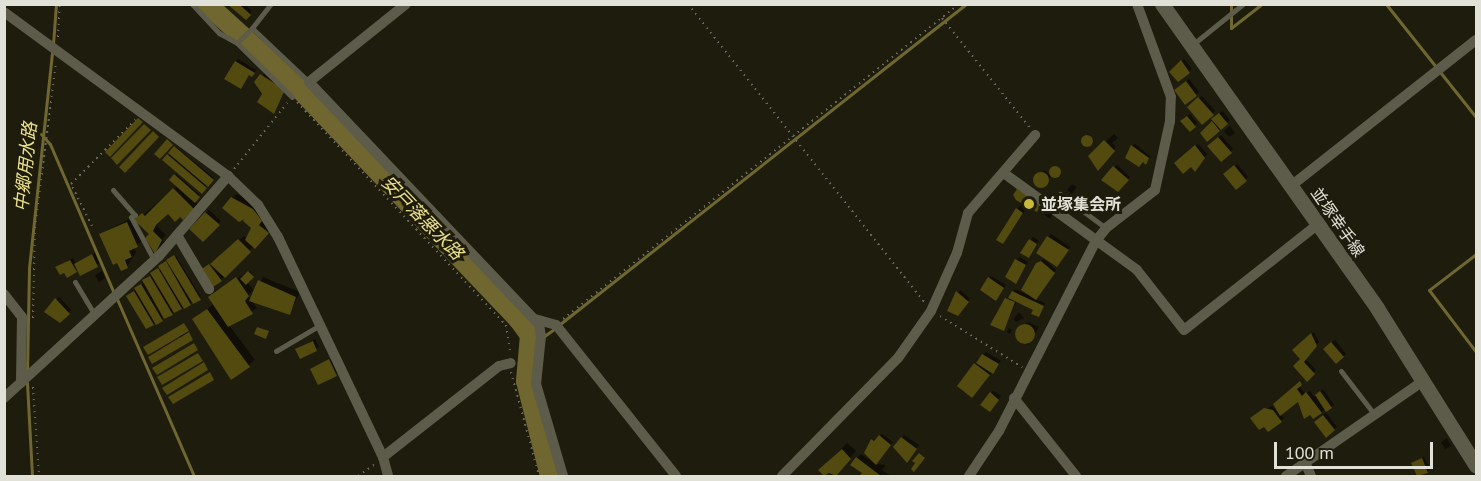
<!DOCTYPE html>
<meta charset="utf-8">
<style>
body{margin:0}
#map{position:relative;width:1481px;height:481px;overflow:hidden;background:#1e1c0d;font-family:"PT Sans","Noto Sans JP",sans-serif}
div>[style]{position:absolute}
.shadow>*{inset:0;background:#0007}
.stream>*{height:3px;margin:-1.5px;padding:0 1.5px;transform-origin:1.5px;border-radius:1.5px;background:#6f672f}
.river>*{height:20px;margin:-10px;padding:0 10px;transform-origin:10px;border-radius:10px;background:#6f672f}
.building>*{inset:0;background:#524a0f}
.round{border-radius:50%}
.path>*{height:2px;margin-top:-1px;transform-origin:0;background:repeating-linear-gradient(90deg,#6b695c 0 1.5px,transparent 0 6px)}
.lane>*{height:5px;margin:-2.5px;padding:0 2.5px;transform-origin:2.5px;border-radius:2.5px;background:#5d5b4a}
.street>*{height:10px;margin:-5px;padding:0 5px;transform-origin:5px;border-radius:5px;background:#5d5b4a}
.secondary>*{height:15px;margin:-7.5px;padding:0 7.5px;transform-origin:7.5px;border-radius:7.5px;background:#5d5b4a}
.dots>*{width:16px;height:16px;translate:-50% -50%;box-sizing:border-box;border:3px solid #1e1c0d;border-radius:50%}
span{translate:-50% -50%;white-space:nowrap;text-align:center;line-height:1.15;-webkit-text-stroke:6px #1e1c0d;paint-order:stroke}
.poi-label{font-size:16px;color:#e2e1d7;font-weight:700}
.left{translate:0 -50%;text-align:left}
.street-label{font-size:16px;color:#e2e1d7}
.water-label{font-size:18px;color:#ebe08b;font-style:italic}
.frame{position:absolute;inset:0;border:6px solid #e2e1d7;pointer-events:none}
.scale{position:absolute;left:1274px;top:442px;width:159px;height:27px;box-sizing:border-box;border:3px solid #e2e1d7;border-top:0;padding-left:8px;font-size:18px;line-height:21px;white-space:nowrap;color:#e2e1d7;-webkit-text-stroke:4px #1e1c0d;paint-order:stroke}
</style>
<div id="map">
<div class="shadow">
<i style="clip-path:polygon(229px 4px,244px 4px,252px 11px,245px 18px)"></i>
<i style="clip-path:polygon(238px 59px,256px 70px,255px 72px,252px 75px,236px 62px)"></i>
<i style="clip-path:polygon(1184px 59px,1192px 69px,1178px 80px,1171px 72px)"></i>
<i style="clip-path:polygon(265px 71px,288px 86px,274px 112px,257px 88px)"></i>
<i style="clip-path:polygon(1189px 79px,1199px 92px,1186px 103px,1179px 87px)"></i>
<i style="clip-path:polygon(1202px 96px,1215px 111px,1202px 123px,1189px 107px)"></i>
<i style="clip-path:polygon(1222px 111px,1230px 120px,1219px 130px,1202px 133px)"></i>
<i style="clip-path:polygon(1190px 114px,1197px 123px,1190px 130px,1182px 121px)"></i>
<i style="clip-path:polygon(1230px 126px,1235px 133px,1229px 137px,1224px 131px)"></i>
<i style="clip-path:polygon(1088px 134px,1094px 140px,1088px 147px,1082px 141px)"></i>
<i style="clip-path:polygon(1114px 134px,1118px 138px,1112px 143px,1116px 147px,1099px 169px,1090px 156px)"></i>
<i style="clip-path:polygon(1221px 135px,1233px 149px,1221px 160px,1209px 146px)"></i>
<i style="clip-path:polygon(1135px 144px,1151px 157px,1139px 165px,1132px 146px)"></i>
<i style="clip-path:polygon(1198px 144px,1207px 154px,1197px 168px,1179px 160px)"></i>
<i style="clip-path:polygon(176px 147px,214px 178px,202px 192px,164px 160px)"></i>
<i style="clip-path:polygon(1237px 164px,1248px 177px,1236px 188px,1225px 174px)"></i>
<i style="clip-path:polygon(1117px 165px,1130px 177px,1118px 190px,1103px 180px)"></i>
<i style="clip-path:polygon(1053px 167px,1061px 172px,1060px 176px,1053px 174px,1041px 188px,1034px 179px,1045px 170px,1049px 174px)"></i>
<i style="clip-path:polygon(176px 174px,200px 195px,195px 201px,198px 204px,183px 218px,168px 212px,157px 226px,166px 235px,162px 239px,165px 242px,155px 252px,151px 247px,151px 234px,137px 220px,177px 186px,171px 180px)"></i>
<i style="clip-path:polygon(1072px 184px,1077px 187px,1072px 194px,1067px 190px)"></i>
<i style="clip-path:polygon(237px 194px,257px 204px,272px 227px,221px 280px,205px 268px,244px 236px,247px 239px,253px 228px,251px 214px,232px 198px)"></i>
<i style="clip-path:polygon(1024px 203px,1029px 205px,1003px 242px,1017px 209px)"></i>
<i style="clip-path:polygon(1046px 209px,1054px 210px,1050px 219px,1042px 213px)"></i>
<i style="clip-path:polygon(209px 210px,221px 221px,203px 240px,191px 229px)"></i>
<i style="clip-path:polygon(132px 218px,142px 241px,134px 247px,136px 252px,127px 267px,118px 261px,100px 234px)"></i>
<i style="clip-path:polygon(1051px 234px,1070px 247px,1060px 263px,1048px 237px)"></i>
<i style="clip-path:polygon(1033px 237px,1039px 241px,1031px 254px,1022px 252px)"></i>
<i style="clip-path:polygon(95px 253px,100px 263px,81px 274px,78px 269px,67px 276px,57px 267px,73px 258px,76px 264px)"></i>
<i style="clip-path:polygon(176px 256px,201px 297px,153px 324px,128px 296px)"></i>
<i style="clip-path:polygon(1019px 257px,1028px 262px,1018px 279px,1007px 277px)"></i>
<i style="clip-path:polygon(1044px 259px,1056px 270px,1035px 299px,1045px 303px,1041px 313px,1017px 300px,1004px 329px,993px 324px,1015px 289px,1028px 295px,1037px 264px)"></i>
<i style="clip-path:polygon(102px 271px,105px 278px,99px 282px,95px 275px)"></i>
<i style="clip-path:polygon(250px 271px,253px 275px,247px 282px,253px 290px,248px 296px,251px 300px,263px 277px,300px 292px,290px 313px,252px 301px,257px 308px,229px 325px,255px 360px,231px 378px,194px 319px,214px 304px,210px 297px,214px 292px)"></i>
<i style="clip-path:polygon(991px 276px,1006px 285px,999px 296px,989px 278px)"></i>
<i style="clip-path:polygon(960px 290px,970px 299px,961px 312px,949px 310px)"></i>
<i style="clip-path:polygon(59px 297px,71px 310px,60px 321px,47px 311px)"></i>
<i style="clip-path:polygon(1019px 312px,1024px 318px,1016px 322px,1013px 319px)"></i>
<i style="clip-path:polygon(1027px 322px,1039px 327px,1028px 345px,1015px 336px)"></i>
<i style="clip-path:polygon(185px 324px,192px 339px,179px 337px,146px 346px)"></i>
<i style="clip-path:polygon(1009px 328px,1012px 330px,1010px 334px,1007px 332px)"></i>
<i style="clip-path:polygon(1314px 332px,1319px 342px,1306px 359px,1316px 370px,1307px 379px,1302px 359px,1294px 350px)"></i>
<i style="clip-path:polygon(315px 339px,319px 347px,300px 357px,297px 350px)"></i>
<i style="clip-path:polygon(1335px 340px,1346px 354px,1336px 362px,1325px 349px)"></i>
<i style="clip-path:polygon(986px 352px,1001px 361px,975px 394px,975px 364px)"></i>
<i style="clip-path:polygon(332px 358px,339px 372px,319px 383px,312px 369px)"></i>
<i style="clip-path:polygon(1301px 381px,1299px 386px,1305px 394px,1310px 391px,1314px 397px,1323px 389px,1334px 405px,1321px 412px,1299px 400px,1280px 414px,1284px 418px,1269px 430px,1254px 416px,1272px 406px,1277px 411px)"></i>
<i style="clip-path:polygon(993px 391px,1001px 396px,993px 407px,991px 393px)"></i>
<i style="clip-path:polygon(1326px 413px,1337px 427px,1327px 435px,1318px 419px)"></i>
<i style="clip-path:polygon(882px 434px,893px 442px,875px 464px,886px 465px,882px 470px,891px 476px,861px 476px,864px 473px,857px 458px,861px 454px,873px 462px,866px 453px,873px 440px)"></i>
<i style="clip-path:polygon(904px 435px,919px 445px,910px 458px,895px 447px)"></i>
<i style="clip-path:polygon(1447px 438px,1451px 446px,1445px 449px,1441px 442px)"></i>
<i style="clip-path:polygon(847px 443px,856px 451px,834px 476px,820px 470px)"></i>
<i style="clip-path:polygon(1424px 457px,1430px 469px,1427px 472px,1413px 463px)"></i>
</div>
<div class="stream">
<i style="left:1231px;top:4px;width:24px;rotate:90deg"></i>
<i style="left:1231px;top:28px;width:39px;rotate:-38deg"></i>
<i style="left:1386px;top:4px;width:144px;rotate:51.5deg"></i>
<i style="left:53px;top:44px;width:40px;rotate:-85.7deg"></i>
<i style="left:41px;top:134px;width:13px;rotate:48deg"></i>
<i style="left:50px;top:144px;width:162px;rotate:66.8deg"></i>
<i style="left:1476px;top:254px;width:59px;rotate:142.5deg"></i>
<i style="left:1429px;top:290px;width:78px;rotate:52.8deg"></i>
<i style="left:117px;top:299px;width:193px;rotate:66.5deg"></i>
<i style="left:560px;top:324px;width:517px;rotate:-38.24deg"></i>
<i style="left:543px;top:337px;width:14px;rotate:-36deg"></i>
<i style="left:527px;top:350px;width:14px;rotate:-36deg"></i>
<i style="left:27px;top:373px;width:105px;rotate:-88.9deg"></i>
<i style="left:29px;top:268px;width:218px;rotate:-83.9deg"></i>
<i style="left:27px;top:383px;width:93px;rotate:86.9deg"></i>
</div>
<div class="river">
<i style="left:207px;top:4px;width:119px;rotate:42.3deg"></i>
<i style="left:295px;top:84px;width:325px;rotate:46.5deg"></i>
<i style="left:519px;top:320px;width:19px;rotate:54deg"></i>
<i style="left:530px;top:335px;width:46px;rotate:95deg"></i>
<i style="left:526px;top:381px;width:98px;rotate:75.8deg"></i>
</div>
<div class="building">
<i style="clip-path:polygon(227px 4px,239px 4px,251px 15px,246px 20px)"></i>
<i style="clip-path:polygon(1181px 60px,1190px 73px,1178px 82px,1169px 72px)"></i>
<i style="clip-path:polygon(235px 61px,255px 73px,252px 77px,249px 75px,241px 89px,224px 79px)"></i>
<i style="clip-path:polygon(260px 74px,285px 90px,274px 114px,257px 102px,262px 94px,254px 82px)"></i>
<i style="clip-path:polygon(1186px 81px,1197px 96px,1185px 105px,1174px 90px)"></i>
<i style="clip-path:polygon(1198px 97px,1214px 115px,1202px 125px,1187px 107px)"></i>
<i style="clip-path:polygon(1219px 113px,1228px 124px,1221px 130px,1211px 119px)"></i>
<i style="clip-path:polygon(1187px 116px,1196px 127px,1190px 132px,1180px 121px)"></i>
<i style="clip-path:polygon(138px 118px,143px 122px,110px 157px,105px 152px)"></i>
<i style="clip-path:polygon(1212px 121px,1220px 131px,1207px 142px,1200px 133px)"></i>
<i style="clip-path:polygon(144px 124px,151px 130px,117px 165px,111px 158px)"></i>
<i style="clip-path:polygon(153px 131px,159px 137px,125px 173px,119px 167px)"></i>
<i class="round" style="left:1081px;top:135px;width:12px;height:12px"></i>
<i style="clip-path:polygon(1218px 137px,1232px 153px,1221px 162px,1207px 146px)"></i>
<i style="clip-path:polygon(167px 139px,173px 145px,160px 159px,154px 154px)"></i>
<i style="clip-path:polygon(1104px 140px,1115px 151px,1098px 171px,1088px 156px)"></i>
<i style="clip-path:polygon(1131px 145px,1149px 158px,1146px 165px,1143px 162px,1139px 167px,1125px 158px)"></i>
<i style="clip-path:polygon(1195px 145px,1205px 158px,1195px 172px,1191px 167px,1183px 174px,1174px 163px)"></i>
<i style="clip-path:polygon(174px 146px,214px 180px,208px 187px,168px 153px)"></i>
<i style="clip-path:polygon(167px 154px,207px 188px,202px 194px,162px 160px)"></i>
<i style="clip-path:polygon(1234px 165px,1247px 181px,1236px 190px,1223px 174px)"></i>
<i class="round" style="left:1049px;top:166px;width:12px;height:12px"></i>
<i style="clip-path:polygon(1113px 166px,1129px 180px,1118px 192px,1101px 180px)"></i>
<i class="round" style="left:1033px;top:172px;width:16px;height:16px"></i>
<i style="clip-path:polygon(174px 174px,200px 197px,195px 203px,169px 180px)"></i>
<i style="clip-path:polygon(173px 188px,194px 209px,183px 220px,180px 217px,175px 222px,168px 214px,156px 225px,153px 231px,162px 240px,155px 254px,145px 238px,149px 234px,134px 220px,142px 213px,145px 216px)"></i>
<i style="clip-path:polygon(1017px 189px,1041px 205px,1037px 212px,1016px 200px,1013px 195px)"></i>
<i style="clip-path:polygon(231px 197px,253px 209px,262px 221px,259px 225px,269px 233px,255px 249px,245px 240px,251px 228px,243px 221px,245px 219px,239px 222px,222px 208px)"></i>
<i style="clip-path:polygon(1016px 208px,1023px 213px,1003px 244px,996px 240px)"></i>
<i style="clip-path:polygon(205px 212px,220px 225px,203px 242px,189px 229px)"></i>
<i style="clip-path:polygon(127px 222px,138px 247px,129px 251px,132px 257px,125px 260px,128px 268px,121px 271px,117px 263px,113px 265px,99px 234px)"></i>
<i style="clip-path:polygon(1047px 236px,1069px 250px,1057px 267px,1036px 253px)"></i>
<i style="clip-path:polygon(238px 239px,251px 252px,225px 278px,210px 264px)"></i>
<i style="clip-path:polygon(1029px 239px,1037px 244px,1029px 258px,1020px 253px)"></i>
<i style="clip-path:polygon(92px 254px,98px 267px,80px 276px,74px 264px)"></i>
<i style="clip-path:polygon(174px 255px,201px 300px,193px 304px,166px 260px)"></i>
<i style="clip-path:polygon(1015px 259px,1026px 265px,1016px 284px,1005px 277px)"></i>
<i style="clip-path:polygon(70px 260px,77px 272px,67px 278px,64px 273px,60px 275px,55px 267px)"></i>
<i style="clip-path:polygon(166px 261px,191px 305px,184px 309px,158px 266px)"></i>
<i style="clip-path:polygon(1041px 261px,1055px 273px,1036px 300px,1021px 290px,1036px 263px)"></i>
<i style="clip-path:polygon(209px 264px,222px 281px,213px 287px,200px 270px)"></i>
<i style="clip-path:polygon(158px 268px,182px 309px,174px 313px,150px 273px)"></i>
<i style="clip-path:polygon(248px 271px,254px 277px,246px 285px,240px 279px)"></i>
<i style="clip-path:polygon(150px 276px,173px 315px,164px 319px,142px 280px)"></i>
<i style="clip-path:polygon(236px 277px,249px 296px,245px 301px,253px 314px,228px 327px,208px 297px)"></i>
<i style="clip-path:polygon(988px 277px,1004px 288px,996px 301px,980px 290px)"></i>
<i style="clip-path:polygon(258px 280px,296px 297px,290px 315px,249px 301px)"></i>
<i style="clip-path:polygon(141px 284px,163px 321px,156px 325px,134px 288px)"></i>
<i style="clip-path:polygon(134px 291px,154px 325px,146px 329px,126px 296px)"></i>
<i style="clip-path:polygon(956px 291px,969px 302px,958px 316px,947px 311px)"></i>
<i style="clip-path:polygon(1012px 291px,1044px 306px,1039px 317px,1031px 314px,1033px 310px,1008px 298px)"></i>
<i style="clip-path:polygon(55px 298px,70px 314px,60px 323px,44px 312px)"></i>
<i style="clip-path:polygon(1005px 298px,1015px 302px,1004px 331px,990px 325px)"></i>
<i style="clip-path:polygon(207px 309px,250px 367px,231px 380px,192px 319px)"></i>
<i style="clip-path:polygon(184px 323px,189px 331px,148px 355px,143px 347px)"></i>
<i class="round" style="left:1015px;top:324px;width:20px;height:20px"></i>
<i style="clip-path:polygon(257px 327px,269px 331px,266px 339px,254px 334px)"></i>
<i style="clip-path:polygon(189px 332px,193px 340px,152px 364px,148px 357px)"></i>
<i style="clip-path:polygon(1311px 333px,1317px 346px,1304px 362px,1315px 374px,1307px 382px,1293px 366px,1300px 359px,1292px 350px)"></i>
<i style="clip-path:polygon(313px 341px,317px 351px,300px 359px,295px 349px)"></i>
<i style="clip-path:polygon(1331px 342px,1344px 357px,1336px 364px,1323px 349px)"></i>
<i style="clip-path:polygon(194px 343px,198px 350px,157px 375px,152px 368px)"></i>
<i style="clip-path:polygon(198px 353px,203px 361px,162px 385px,157px 377px)"></i>
<i style="clip-path:polygon(982px 354px,999px 364px,993px 374px,976px 363px)"></i>
<i style="clip-path:polygon(329px 359px,337px 376px,318px 385px,310px 369px)"></i>
<i style="clip-path:polygon(204px 362px,208px 370px,167px 395px,162px 388px)"></i>
<i style="clip-path:polygon(974px 363px,990px 375px,972px 398px,957px 386px)"></i>
<i style="clip-path:polygon(210px 372px,214px 380px,173px 404px,168px 397px)"></i>
<i style="clip-path:polygon(1300px 381px,1302px 385px,1297px 389px,1302px 396px,1306px 392px,1322px 413px,1313px 419px,1310px 415px,1304px 419px,1298px 402px,1280px 416px,1273px 404px)"></i>
<i style="clip-path:polygon(1320px 391px,1332px 408px,1326px 412px,1315px 395px)"></i>
<i style="clip-path:polygon(990px 392px,999px 400px,990px 412px,980px 405px)"></i>
<i style="clip-path:polygon(1264px 408px,1273px 410px,1282px 422px,1268px 432px,1264px 427px,1259px 430px,1250px 418px)"></i>
<i style="clip-path:polygon(1323px 415px,1335px 430px,1326px 438px,1314px 422px)"></i>
<i style="clip-path:polygon(879px 435px,891px 445px,876px 465px,864px 453px,871px 439px,874px 441px)"></i>
<i style="clip-path:polygon(901px 437px,917px 449px,907px 463px,893px 447px)"></i>
<i style="clip-path:polygon(842px 449px,851px 459px,836px 476px,829px 473px,824px 476px,818px 470px)"></i>
<i style="clip-path:polygon(919px 453px,925px 458px,914px 472px,911px 469px,915px 463px,912px 461px)"></i>
<i style="clip-path:polygon(856px 457px,881px 476px,859px 476px,862px 473px,850px 465px)"></i>
<i style="clip-path:polygon(1422px 458px,1428px 473px,1417px 476px,1411px 463px)"></i>
</div>
<div class="path">
<i style="left:688px;top:4px;width:382px;rotate:51.6deg"></i>
<i style="left:942px;top:18px;width:141px;rotate:51.3deg"></i>
<i style="left:58px;top:37px;width:33px;rotate:-87deg"></i>
<i style="left:297px;top:102px;width:306px;rotate:46.9deg"></i>
<i style="left:506px;top:325px;width:30px;rotate:81deg"></i>
<i style="left:234px;top:169px;width:85px;rotate:-51.2deg"></i>
<i style="left:92px;top:226px;width:47px;rotate:-116.6deg"></i>
<i style="left:71px;top:184px;width:91px;rotate:-45deg"></i>
<i style="left:940px;top:316px;width:97px;rotate:31.9deg"></i>
<i style="left:33px;top:318px;width:90px;rotate:-88.7deg"></i>
<i style="left:35px;top:228px;width:168px;rotate:-82.8deg"></i>
<i style="left:563px;top:319px;width:506px;rotate:-38.5deg"></i>
<i style="left:511px;top:372px;width:108px;rotate:74.9deg"></i>
<i style="left:33px;top:387px;width:89px;rotate:86.1deg"></i>
<i style="left:358px;top:476px;width:21px;rotate:-35deg"></i>
</div>
<div class="lane">
<i style="left:192px;top:4px;width:40px;rotate:47deg"></i>
<i style="left:219px;top:33px;width:21px;rotate:29deg"></i>
<i style="left:237px;top:43px;width:21px;rotate:-45deg"></i>
<i style="left:252px;top:28px;width:79px;rotate:43.5deg"></i>
<i style="left:252px;top:28px;width:31px;rotate:-52deg"></i>
<i style="left:237px;top:43px;width:77px;rotate:44.5deg"></i>
<i style="left:1192px;top:45px;width:65px;rotate:-38.8deg"></i>
<i style="left:113px;top:190px;width:33px;rotate:49deg"></i>
<i style="left:135px;top:215px;width:4px;rotate:153deg"></i>
<i style="left:131px;top:217px;width:49px;rotate:61.9deg"></i>
<i style="left:1060px;top:194px;width:57px;rotate:36.5deg"></i>
<i style="left:75px;top:282px;width:37px;rotate:59deg"></i>
<i style="left:276px;top:351px;width:51px;rotate:-30.6deg"></i>
<i style="left:1341px;top:371px;width:54px;rotate:52.5deg"></i>
</div>
<div class="street">
<i style="left:406px;top:4px;width:124px;rotate:141.2deg"></i>
<i style="left:309px;top:82px;width:334px;rotate:46.5deg"></i>
<i style="left:539px;top:324px;width:12px;rotate:81deg"></i>
<i style="left:541px;top:336px;width:48px;rotate:95.9deg"></i>
<i style="left:536px;top:384px;width:96px;rotate:73.6deg"></i>
<i style="left:4px;top:12px;width:278px;rotate:36.2deg"></i>
<i style="left:228px;top:176px;width:42px;rotate:44deg"></i>
<i style="left:258px;top:205px;width:38px;rotate:58deg"></i>
<i style="left:278px;top:237px;width:244px;rotate:64.5deg"></i>
<i style="left:383px;top:457px;width:20px;rotate:75deg"></i>
<i style="left:1005px;top:174px;width:163px;rotate:36deg"></i>
<i style="left:1137px;top:270px;width:76px;rotate:51.9deg"></i>
<i style="left:1184px;top:330px;width:171px;rotate:-38.3deg"></i>
<i style="left:1291px;top:186px;width:236px;rotate:-38.3deg"></i>
<i style="left:177px;top:235px;width:63px;rotate:59.3deg"></i>
<i style="left:4px;top:294px;width:29px;rotate:52deg"></i>
<i style="left:22px;top:317px;width:66px;rotate:90.9deg"></i>
<i style="left:535px;top:319px;width:22px;rotate:16deg"></i>
<i style="left:556px;top:325px;width:193px;rotate:51.5deg"></i>
<i style="left:4px;top:398px;width:210px;rotate:-42.5deg"></i>
<i style="left:159px;top:256px;width:106px;rotate:-49.2deg"></i>
<i style="left:1014px;top:398px;width:100px;rotate:51.5deg"></i>
<i style="left:383px;top:457px;width:147px;rotate:-38.1deg"></i>
<i style="left:499px;top:366px;width:12px;rotate:-14deg"></i>
<i style="left:1305px;top:462px;width:15px;rotate:67deg"></i>
<i style="left:782px;top:476px;width:165px;rotate:-45.5deg"></i>
<i style="left:898px;top:358px;width:57px;rotate:-54.9deg"></i>
<i style="left:931px;top:311px;width:64px;rotate:-65.9deg"></i>
<i style="left:957px;top:253px;width:41px;rotate:-74.6deg"></i>
<i style="left:968px;top:213px;width:103px;rotate:-49.3deg"></i>
<i style="left:969px;top:476px;width:54px;rotate:-56.3deg"></i>
<i style="left:999px;top:431px;width:213px;rotate:-63deg"></i>
<i style="left:1096px;top:241px;width:16px;rotate:-52deg"></i>
<i style="left:1106px;top:228px;width:62px;rotate:-37.8deg"></i>
<i style="left:1155px;top:190px;width:71px;rotate:-77.7deg"></i>
<i style="left:1170px;top:121px;width:24px;rotate:-88deg"></i>
<i style="left:1171px;top:97px;width:99px;rotate:-110.1deg"></i>
<i style="left:1286px;top:476px;width:167px;rotate:-34.7deg"></i>
</div>
<div class="secondary">
<i style="left:1162px;top:4px;width:372px;rotate:54.7deg"></i>
<i style="left:1377px;top:308px;width:186px;rotate:57.9deg"></i>
</div>
<div class="dots">
<i style="left:1029px;top:204px;background:#cbba39"></i>
</div>
<div class="poi-label">
<span class="left" style="left:1041px;top:204px">並塚集会所</span>
</div>
<div class="street-label">
<span style="left:1338px;top:222px;rotate:55deg">並塚幸手線</span>
</div>
<div class="water-label">
<span style="left:26px;top:167px;rotate:-84deg">中郷用水路</span>
<span style="left:422px;top:218px;rotate:46deg">安戸落悪水路</span>
</div>
<div class="frame"></div>
<div class="scale">100 m</div>
</div>
